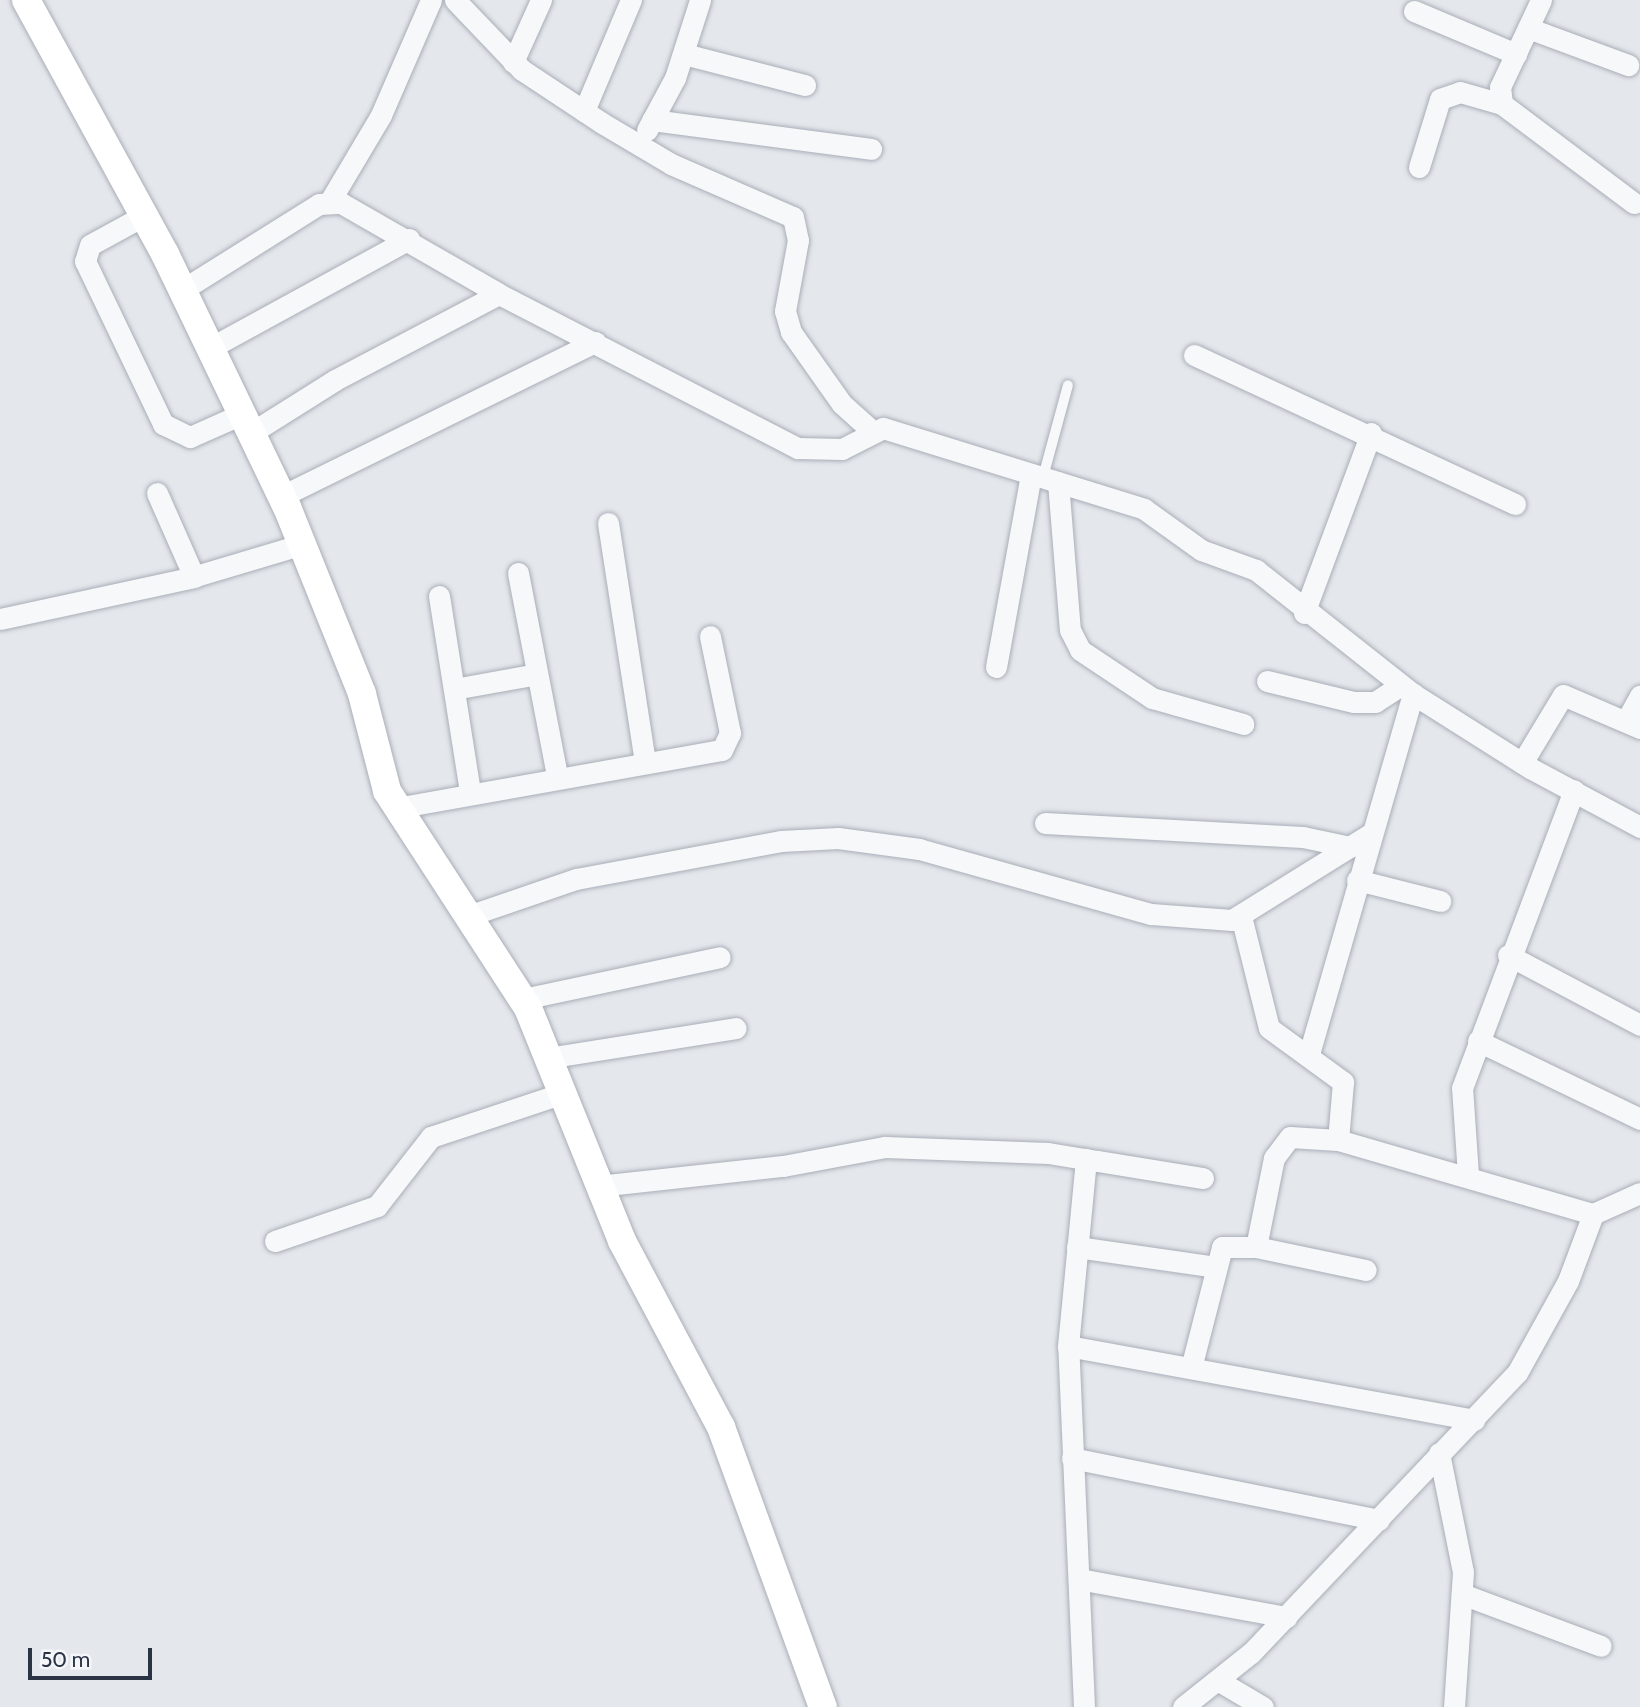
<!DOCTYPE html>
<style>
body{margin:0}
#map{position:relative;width:1640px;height:1707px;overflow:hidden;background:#e4e7ec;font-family:Cabin,sans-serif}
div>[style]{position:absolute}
.roads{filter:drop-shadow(0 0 2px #a9aeb7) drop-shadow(0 0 2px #a9aeb7)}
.lane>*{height:10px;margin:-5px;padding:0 5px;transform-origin:5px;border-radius:5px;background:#f7f8fa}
.street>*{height:21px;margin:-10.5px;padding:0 10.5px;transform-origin:10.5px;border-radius:10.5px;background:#f7f8fa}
.secondary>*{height:28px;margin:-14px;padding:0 14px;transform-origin:14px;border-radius:14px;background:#fff}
span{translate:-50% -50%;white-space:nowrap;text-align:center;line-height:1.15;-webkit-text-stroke:7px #f4f6f9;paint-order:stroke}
.scale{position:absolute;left:28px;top:1648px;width:124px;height:32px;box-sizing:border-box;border:4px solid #2b3445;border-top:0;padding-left:9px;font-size:21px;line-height:24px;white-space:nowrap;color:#2b3445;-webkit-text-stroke:5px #f4f6f9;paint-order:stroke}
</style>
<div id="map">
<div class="roads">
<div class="lane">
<i style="left:1043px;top:477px;width:95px;rotate:-74.8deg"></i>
</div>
<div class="street">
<i style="left:455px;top:0;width:97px;rotate:46.3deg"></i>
<i style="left:522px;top:70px;width:96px;rotate:33.5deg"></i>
<i style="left:602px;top:123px;width:80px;rotate:30.7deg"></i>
<i style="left:671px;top:164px;width:133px;rotate:23.5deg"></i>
<i style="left:793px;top:217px;width:24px;rotate:78deg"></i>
<i style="left:798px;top:240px;width:72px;rotate:100.4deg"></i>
<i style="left:785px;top:311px;width:22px;rotate:74deg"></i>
<i style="left:791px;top:332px;width:88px;rotate:54.7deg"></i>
<i style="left:842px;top:404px;width:38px;rotate:42deg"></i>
<i style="left:1541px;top:0;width:96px;rotate:115.2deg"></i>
<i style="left:1500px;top:87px;width:17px;rotate:83deg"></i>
<i style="left:1502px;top:104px;width:165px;rotate:36.9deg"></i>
<i style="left:1414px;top:11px;width:111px;rotate:22.9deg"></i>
<i style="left:1528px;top:28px;width:107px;rotate:20.3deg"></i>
<i style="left:684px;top:54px;width:125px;rotate:14.4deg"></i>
<i style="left:513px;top:62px;width:68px;rotate:-65.7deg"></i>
<i style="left:584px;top:111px;width:121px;rotate:-67.1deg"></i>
<i style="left:652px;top:120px;width:221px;rotate:7.5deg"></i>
<i style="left:647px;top:130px;width:59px;rotate:-61.7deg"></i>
<i style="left:675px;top:78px;width:82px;rotate:-72.2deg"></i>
<i style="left:1419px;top:167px;width:71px;rotate:-72.8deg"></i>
<i style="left:1440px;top:99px;width:21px;rotate:-19deg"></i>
<i style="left:1460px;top:92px;width:44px;rotate:15.9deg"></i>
<i style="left:330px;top:201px;width:100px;rotate:-59.3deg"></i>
<i style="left:381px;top:115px;width:125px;rotate:-66.5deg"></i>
<i style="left:143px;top:216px;width:60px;rotate:151.3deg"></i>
<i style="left:90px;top:245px;width:17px;rotate:107deg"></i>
<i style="left:85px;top:261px;width:181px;rotate:64.4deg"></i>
<i style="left:163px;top:424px;width:30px;rotate:26deg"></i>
<i style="left:190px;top:437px;width:57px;rotate:-23.9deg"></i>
<i style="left:182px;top:290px;width:162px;rotate:-32.1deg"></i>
<i style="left:319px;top:204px;width:22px;rotate:-3deg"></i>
<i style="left:341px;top:203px;width:182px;rotate:29.9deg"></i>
<i style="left:499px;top:294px;width:336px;rotate:27.3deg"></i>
<i style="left:798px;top:448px;width:44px;rotate:1.3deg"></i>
<i style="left:842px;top:449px;width:46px;rotate:-27.1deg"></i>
<i style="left:883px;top:428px;width:273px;rotate:17.2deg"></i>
<i style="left:1144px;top:509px;width:70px;rotate:35.7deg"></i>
<i style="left:1201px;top:550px;width:59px;rotate:20deg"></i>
<i style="left:1256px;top:570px;width:200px;rotate:38.3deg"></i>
<i style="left:1413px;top:694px;width:138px;rotate:32.3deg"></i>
<i style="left:1530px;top:768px;width:125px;rotate:28.2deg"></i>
<i style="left:210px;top:348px;width:227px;rotate:-28.7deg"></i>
<i style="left:1194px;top:355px;width:354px;rotate:24.9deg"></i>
<i style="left:251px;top:433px;width:99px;rotate:-32.2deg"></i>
<i style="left:335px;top:380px;width:185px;rotate:-27.7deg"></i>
<i style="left:1058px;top:482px;width:148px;rotate:85.4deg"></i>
<i style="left:1070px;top:630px;width:22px;rotate:63deg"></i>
<i style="left:1080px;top:650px;width:87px;rotate:33.7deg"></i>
<i style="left:1152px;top:698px;width:95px;rotate:15.9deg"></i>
<i style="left:157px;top:493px;width:92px;rotate:66.2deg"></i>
<i style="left:282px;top:496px;width:349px;rotate:-26.2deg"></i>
<i style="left:608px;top:523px;width:242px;rotate:81.2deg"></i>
<i style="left:518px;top:573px;width:207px;rotate:79.1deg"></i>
<i style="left:439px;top:596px;width:198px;rotate:81deg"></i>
<i style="left:1304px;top:613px;width:192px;rotate:-69.6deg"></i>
<i style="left:0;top:619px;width:193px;rotate:-12.2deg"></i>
<i style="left:189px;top:578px;width:119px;rotate:-16.6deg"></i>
<i style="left:996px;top:667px;width:196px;rotate:-79.7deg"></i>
<i style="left:1267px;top:681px;width:89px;rotate:13.6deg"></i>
<i style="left:1354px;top:702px;width:21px"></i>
<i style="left:1375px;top:702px;width:31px;rotate:-33deg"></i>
<i style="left:454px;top:689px;width:84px;rotate:-10.2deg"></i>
<i style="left:1626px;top:721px;width:29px;rotate:-61deg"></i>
<i style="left:1522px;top:763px;width:79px;rotate:-58.9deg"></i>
<i style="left:1563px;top:695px;width:84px;rotate:23.2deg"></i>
<i style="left:396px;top:808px;width:331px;rotate:-10.1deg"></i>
<i style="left:722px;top:750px;width:19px;rotate:-65deg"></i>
<i style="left:730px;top:733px;width:99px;rotate:-101.7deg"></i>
<i style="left:1045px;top:823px;width:258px;rotate:3.1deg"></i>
<i style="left:1303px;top:837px;width:48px;rotate:12deg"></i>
<i style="left:1357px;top:880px;width:86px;rotate:14.2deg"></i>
<i style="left:468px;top:916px;width:114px;rotate:-18.9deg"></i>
<i style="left:576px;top:879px;width:208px;rotate:-10.5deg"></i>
<i style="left:781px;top:841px;width:57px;rotate:-3deg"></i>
<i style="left:838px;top:838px;width:82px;rotate:7.7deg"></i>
<i style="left:919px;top:849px;width:241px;rotate:15.7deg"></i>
<i style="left:1151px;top:914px;width:81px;rotate:4.2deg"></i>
<i style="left:1232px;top:920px;width:163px;rotate:-31.9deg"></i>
<i style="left:1241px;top:916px;width:115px;rotate:76deg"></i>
<i style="left:1269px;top:1028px;width:92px;rotate:36.1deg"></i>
<i style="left:1343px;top:1082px;width:58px;rotate:94.9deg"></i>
<i style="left:1508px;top:955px;width:149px;rotate:27.9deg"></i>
<i style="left:523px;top:999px;width:201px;rotate:-12deg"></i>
<i style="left:1478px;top:1041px;width:180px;rotate:25.7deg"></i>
<i style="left:1309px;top:1054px;width:375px;rotate:-73.9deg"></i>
<i style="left:547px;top:1058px;width:191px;rotate:-9deg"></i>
<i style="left:1468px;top:1175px;width:87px;rotate:-93.9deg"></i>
<i style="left:1462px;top:1088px;width:318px;rotate:-69.4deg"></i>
<i style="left:598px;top:1186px;width:186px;rotate:-6.2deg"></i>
<i style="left:783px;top:1166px;width:104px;rotate:-10.6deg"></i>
<i style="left:885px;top:1147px;width:163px;rotate:2.1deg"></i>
<i style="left:1048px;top:1153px;width:157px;rotate:9.2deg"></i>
<i style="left:275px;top:1241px;width:108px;rotate:-18.9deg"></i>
<i style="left:377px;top:1206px;width:88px;rotate:-52deg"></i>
<i style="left:431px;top:1137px;width:136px;rotate:-18.4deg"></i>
<i style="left:1077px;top:1247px;width:140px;rotate:8.2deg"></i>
<i style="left:1256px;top:1247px;width:91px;rotate:-78.6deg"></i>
<i style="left:1274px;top:1158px;width:26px;rotate:-53deg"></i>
<i style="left:1290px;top:1137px;width:48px;rotate:3.6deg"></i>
<i style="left:1338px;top:1140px;width:266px;rotate:16.2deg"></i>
<i style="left:1593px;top:1214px;width:51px;rotate:-24.1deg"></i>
<i style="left:1068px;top:1346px;width:413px;rotate:10.3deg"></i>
<i style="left:1191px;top:1368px;width:125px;rotate:-75.6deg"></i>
<i style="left:1222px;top:1247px;width:34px"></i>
<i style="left:1256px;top:1247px;width:112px;rotate:11.8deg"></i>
<i style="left:1439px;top:1453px;width:121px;rotate:78.6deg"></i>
<i style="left:1463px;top:1572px;width:135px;rotate:93.8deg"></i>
<i style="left:1072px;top:1458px;width:313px;rotate:11.4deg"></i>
<i style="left:1079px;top:1579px;width:211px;rotate:10.4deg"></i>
<i style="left:1462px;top:1594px;width:148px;rotate:20.5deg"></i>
<i style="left:1219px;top:1681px;width:51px;rotate:30.6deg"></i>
<i style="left:1084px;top:1707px;width:361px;rotate:-92.5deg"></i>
<i style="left:1068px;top:1346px;width:188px;rotate:-84.5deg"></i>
<i style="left:1183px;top:1707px;width:87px;rotate:-38.5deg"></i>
<i style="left:1251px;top:1653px;width:386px;rotate:-46.5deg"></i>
<i style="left:1517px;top:1373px;width:105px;rotate:-61deg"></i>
<i style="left:1568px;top:1281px;width:72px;rotate:-69.5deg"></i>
</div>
<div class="secondary">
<i style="left:26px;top:0;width:290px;rotate:61.3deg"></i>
<i style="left:165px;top:254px;width:281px;rotate:64.3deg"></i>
<i style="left:287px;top:507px;width:201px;rotate:68.1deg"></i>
<i style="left:362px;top:694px;width:100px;rotate:75.5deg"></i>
<i style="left:387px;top:791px;width:259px;rotate:57deg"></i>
<i style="left:528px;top:1008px;width:251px;rotate:68deg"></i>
<i style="left:622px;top:1241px;width:211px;rotate:62deg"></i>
<i style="left:721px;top:1427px;width:298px;rotate:70deg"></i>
</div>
</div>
<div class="scale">50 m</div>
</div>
